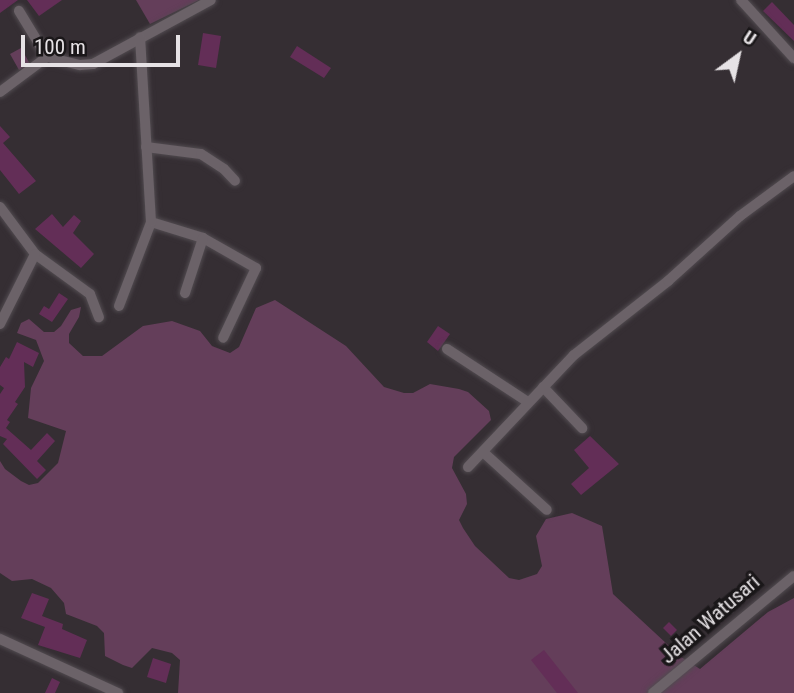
<!DOCTYPE html>
<style>
body{margin:0}
#map{position:relative;width:794px;height:693px;overflow:hidden;background:#352e33;font-family:"Roboto Condensed",sans-serif}
div>[style]{position:absolute}
.green>*{inset:0;background:#643e5a}
.building>*{inset:0;background:#632e57}
.roads{filter:drop-shadow(0 0 2px #514b50) drop-shadow(0 0 2px #514b50)}
.street>*{height:10px;margin:-5px;padding:0 5px;transform-origin:5px;border-radius:5px;background:#6b6268}
span{translate:-50% -50%;white-space:nowrap;text-align:center;line-height:1.15;-webkit-text-stroke:7px #1a1719;paint-order:stroke}
.street-label{font-size:21px;color:#e6e2e5}
.north{position:absolute;left:703px;top:21px;width:70px;height:70px;-webkit-text-stroke:5px #1a1719;paint-order:stroke;rotate:33deg;font-size:19px;font-weight:700;line-height:28px;text-align:center;color:#e6e2e5}
.north::after{content:'';display:block;margin:auto;width:24px;height:32px;background:#e6e2e5;clip-path:polygon(50% 0,100% 100%,50% 72%,0 100%)}
.scale{position:absolute;left:21px;top:35px;width:159px;height:32px;box-sizing:border-box;border:4px solid #e6e2e5;border-top:0;padding-left:9px;font-size:21px;line-height:24px;white-space:nowrap;color:#e6e2e5;-webkit-text-stroke:5px #1a1719;paint-order:stroke}
</style>
<div id="map">
<div class="green">
<i style="clip-path:polygon(136px 0,199px 0,150px 24px)"></i>
<i style="clip-path:polygon(21px 48px,30px 64px,19px 70px,10px 54px)"></i>
<i style="clip-path:polygon(275px 300px,346px 346px,384px 387px,404px 393px,413px 393px,430px 384px,459px 389px,468px 392px,489px 411px,491px 420px,454px 457px,452px 468px,466px 494px,467px 504px,459px 520px,463px 528px,475px 546px,509px 578px,519px 580px,537px 574px,542px 566px,536px 536px,546px 519px,572px 513px,602px 526px,613px 594px,681px 657px,700px 669px,768px 612px,794px 598px,794px 693px,178px 693px,180px 660px,172px 653px,152px 648px,132px 668px,123px 665px,105px 656px,104px 633px,97px 626px,66px 614px,64px 603px,51px 588px,32px 579px,12px 581px,0 573px,0 461px,5px 469px,21px 481px,29px 485px,38px 483px,58px 463px,66px 431px,28px 418px,31px 388px,44px 361px,36px 340px,17px 333px,21px 323px,29px 319px,44px 332px,54px 332px,61px 326px,71px 310px,81px 307px,79px 317px,69px 334px,69px 343px,83px 356px,102px 356px,143px 326px,172px 321px,200px 331px,212px 346px,230px 353px,239px 347px,256px 308px)"></i>
</div>
<div class="building">
<i style="clip-path:polygon(0 0,18px 0,0 13px)"></i>
<i style="clip-path:polygon(27px 0,62px 0,39px 16px)"></i>
<i style="clip-path:polygon(772px 2px,794px 25px,794px 41px,763px 11px)"></i>
<i style="clip-path:polygon(203px 33px,221px 36px,216px 68px,198px 65px)"></i>
<i style="clip-path:polygon(297px 46px,331px 68px,324px 78px,290px 57px)"></i>
<i style="clip-path:polygon(0 126px,10px 137px,3px 143px,36px 181px,19px 194px,0 170px)"></i>
<i style="clip-path:polygon(52px 214px,63px 227px,74px 215px,81px 221px,73px 233px,94px 254px,81px 268px,35px 229px)"></i>
<i style="clip-path:polygon(59px 293px,68px 299px,52px 322px,39px 314px,44px 306px,49px 309px)"></i>
<i style="clip-path:polygon(438px 326px,450px 334px,438px 351px,427px 342px)"></i>
<i style="clip-path:polygon(17px 342px,39px 353px,33px 367px,24px 362px,25px 387px,15px 402px,18px 404px,7px 420px,10px 422px,6px 428px,31px 450px,47px 433px,55px 441px,37px 461px,46px 470px,37px 479px,3px 444px,7px 439px,0 436px,0 394px,4px 388px,0 385px,0 367px,6px 357px,9px 359px)"></i>
<i style="clip-path:polygon(590px 436px,619px 464px,581px 495px,571px 484px,589px 468px,574px 450px)"></i>
<i style="clip-path:polygon(32px 593px,49px 599px,42px 616px,63px 624px,62px 629px,87px 640px,80px 658px,38px 645px,45px 627px,21px 618px)"></i>
<i style="clip-path:polygon(669px 622px,677px 630px,671px 636px,663px 628px)"></i>
<i style="clip-path:polygon(544px 650px,578px 693px,557px 693px,531px 660px)"></i>
<i style="clip-path:polygon(153px 658px,171px 664px,166px 683px,147px 677px)"></i>
<i style="clip-path:polygon(52px 678px,60px 682px,55px 693px,45px 693px)"></i>
</div>
<div class="roads">
<div class="street">
<i style="left:741px;top:0;width:79px;rotate:47.6deg"></i>
<i style="left:47px;top:57px;width:34px;rotate:14deg"></i>
<i style="left:80px;top:65px;width:13px;rotate:-4deg"></i>
<i style="left:93px;top:64px;width:134px;rotate:-28.5deg"></i>
<i style="left:0;top:92px;width:59px;rotate:-36.7deg"></i>
<i style="left:47px;top:57px;width:54px;rotate:-121.3deg"></i>
<i style="left:146px;top:147px;width:55px;rotate:7.3deg"></i>
<i style="left:201px;top:154px;width:27px;rotate:33deg"></i>
<i style="left:224px;top:169px;width:16px;rotate:47deg"></i>
<i style="left:0;top:207px;width:59px;rotate:53.3deg"></i>
<i style="left:35px;top:254px;width:68px;rotate:36deg"></i>
<i style="left:90px;top:294px;width:25px;rotate:69deg"></i>
<i style="left:151px;top:222px;width:54px;rotate:17.1deg"></i>
<i style="left:203px;top:238px;width:61px;rotate:29.5deg"></i>
<i style="left:256px;top:268px;width:77px;rotate:115.2deg"></i>
<i style="left:185px;top:293px;width:58px;rotate:-71.9deg"></i>
<i style="left:119px;top:306px;width:90px;rotate:-69.1deg"></i>
<i style="left:151px;top:222px;width:185px;rotate:-93.4deg"></i>
<i style="left:0;top:324px;width:78px;rotate:-63.4deg"></i>
<i style="left:447px;top:349px;width:97px;rotate:33.2deg"></i>
<i style="left:543px;top:387px;width:57px;rotate:46.4deg"></i>
<i style="left:483px;top:452px;width:86px;rotate:42.2deg"></i>
<i style="left:468px;top:467px;width:154px;rotate:-46.6deg"></i>
<i style="left:574px;top:355px;width:120px;rotate:-38.2deg"></i>
<i style="left:668px;top:281px;width:97px;rotate:-42.1deg"></i>
<i style="left:740px;top:216px;width:67px;rotate:-36.5deg"></i>
<i style="left:0;top:639px;width:130px;rotate:24.6deg"></i>
<i style="left:653px;top:693px;width:183px;rotate:-39.7deg"></i>
</div>
</div>
<div class="street-label">
<span style="left:710px;top:619px;rotate:-41deg">Jalan Watusari</span>
</div>
<div class="north">U</div>
<div class="scale">100 m</div>
</div>
